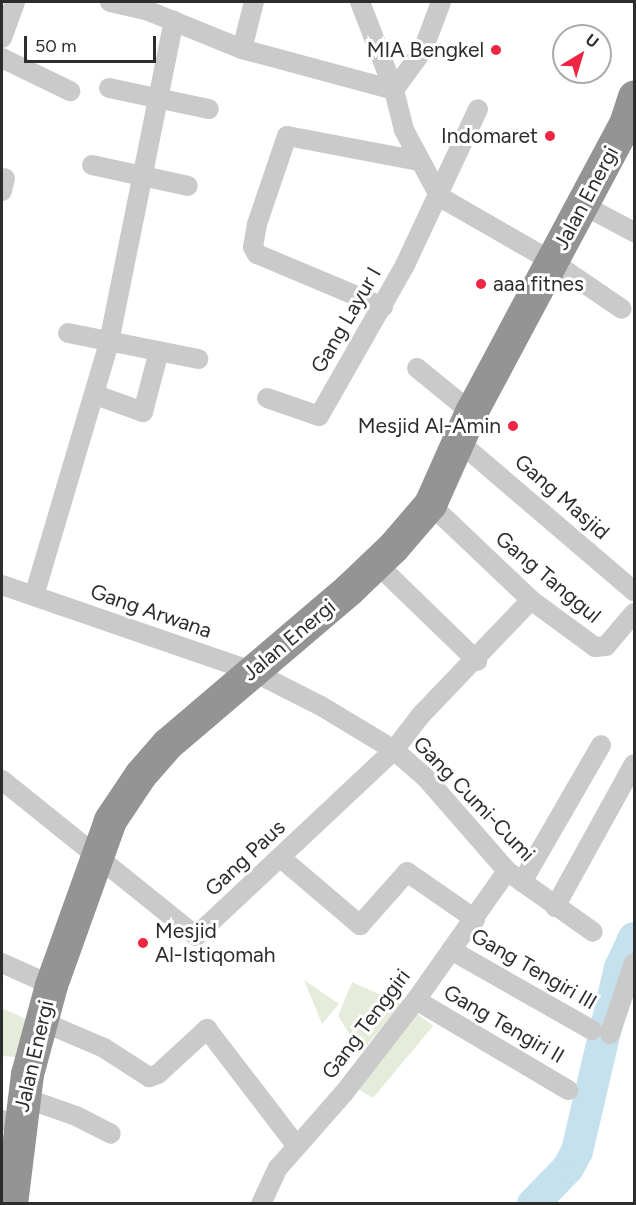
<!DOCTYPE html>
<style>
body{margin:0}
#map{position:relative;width:636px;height:1205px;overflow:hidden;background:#fff;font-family:Figtree,sans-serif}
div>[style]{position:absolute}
.green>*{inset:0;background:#e5ecda}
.river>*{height:32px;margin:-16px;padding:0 16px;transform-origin:16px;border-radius:16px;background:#c5e1ed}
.street>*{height:20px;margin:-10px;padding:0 10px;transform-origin:10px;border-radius:10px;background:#cacaca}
.highway>*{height:33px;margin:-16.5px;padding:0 16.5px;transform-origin:16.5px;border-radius:16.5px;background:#949494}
.dots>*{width:16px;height:16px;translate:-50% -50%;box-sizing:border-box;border:3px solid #fff;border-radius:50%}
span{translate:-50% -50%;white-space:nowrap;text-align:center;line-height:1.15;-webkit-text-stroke:6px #fff;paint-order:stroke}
.poi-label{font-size:21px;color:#2d2d2d}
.right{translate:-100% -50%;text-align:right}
.left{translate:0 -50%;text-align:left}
.street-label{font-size:21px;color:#2d2d2d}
.frame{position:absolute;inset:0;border:3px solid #2d2d2d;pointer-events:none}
.north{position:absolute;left:552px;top:24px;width:60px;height:60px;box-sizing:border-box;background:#fff;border:2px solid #ababab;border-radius:50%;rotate:38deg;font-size:16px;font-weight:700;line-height:24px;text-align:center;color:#2d2d2d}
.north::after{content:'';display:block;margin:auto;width:21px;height:27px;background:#ef2544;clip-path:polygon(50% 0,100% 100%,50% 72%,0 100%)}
.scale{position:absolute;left:24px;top:36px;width:132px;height:27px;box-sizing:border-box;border:3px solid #2d2d2d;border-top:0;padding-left:8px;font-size:18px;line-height:21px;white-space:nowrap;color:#2d2d2d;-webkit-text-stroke:4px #fff;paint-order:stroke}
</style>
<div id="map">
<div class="green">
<i style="clip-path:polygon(304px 980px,339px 1004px,322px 1024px)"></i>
<i style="clip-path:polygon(352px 982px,401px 1004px,361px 1052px,338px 1016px)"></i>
<i style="clip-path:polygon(2px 1008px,38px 1025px,25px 1058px,2px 1056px)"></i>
<i style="clip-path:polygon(415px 1012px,433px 1026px,373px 1098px,355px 1087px)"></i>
</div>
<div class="river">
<i style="left:533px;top:1204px;width:50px;rotate:-45.8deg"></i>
<i style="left:568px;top:1168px;width:19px;rotate:-62deg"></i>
<i style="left:577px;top:1151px;width:188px;rotate:-76.8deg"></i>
<i style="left:620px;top:968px;width:33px;rotate:-65deg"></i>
</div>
<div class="street">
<i style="left:110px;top:2px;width:37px;rotate:13deg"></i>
<i style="left:146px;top:10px;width:104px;rotate:22.1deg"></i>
<i style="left:242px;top:49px;width:157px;rotate:15.1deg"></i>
<i style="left:394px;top:90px;width:41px;rotate:76deg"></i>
<i style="left:404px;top:130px;width:76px;rotate:61.8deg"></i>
<i style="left:440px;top:197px;width:130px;rotate:29.9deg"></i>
<i style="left:553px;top:262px;width:83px;rotate:34.3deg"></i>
<i style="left:360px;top:2px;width:94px;rotate:68.9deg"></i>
<i style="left:394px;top:90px;width:49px;rotate:-54.1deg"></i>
<i style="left:423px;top:50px;width:51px;rotate:-69.4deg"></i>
<i style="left:2px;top:38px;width:38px;rotate:-70deg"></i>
<i style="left:242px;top:49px;width:49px;rotate:-75.7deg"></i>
<i style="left:2px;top:58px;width:76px;rotate:25.9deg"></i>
<i style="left:109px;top:88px;width:102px;rotate:11.9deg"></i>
<i style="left:92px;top:165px;width:98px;rotate:12.3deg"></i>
<i style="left:2px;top:191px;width:13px;rotate:-77deg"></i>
<i style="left:583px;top:205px;width:58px;rotate:27.9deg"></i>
<i style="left:383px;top:307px;width:137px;rotate:-157.2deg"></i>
<i style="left:257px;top:254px;width:8px;rotate:-120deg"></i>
<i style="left:253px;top:247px;width:23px;rotate:-80deg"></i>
<i style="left:257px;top:224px;width:93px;rotate:-71.2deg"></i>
<i style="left:287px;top:136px;width:134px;rotate:10.7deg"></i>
<i style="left:68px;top:333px;width:133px;rotate:11.3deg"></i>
<i style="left:417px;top:368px;width:70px;rotate:39.2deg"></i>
<i style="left:96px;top:395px;width:50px;rotate:19.9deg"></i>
<i style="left:143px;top:412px;width:63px;rotate:-75.3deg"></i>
<i style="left:267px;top:398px;width:55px;rotate:19.1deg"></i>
<i style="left:319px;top:416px;width:174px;rotate:-60.3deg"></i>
<i style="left:405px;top:265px;width:172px;rotate:-64.9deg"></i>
<i style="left:457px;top:440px;width:233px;rotate:40.5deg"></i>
<i style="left:430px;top:504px;width:139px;rotate:43.5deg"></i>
<i style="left:531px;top:600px;width:79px;rotate:36.3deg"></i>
<i style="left:595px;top:647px;width:11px;rotate:-5deg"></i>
<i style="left:606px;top:646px;width:43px;rotate:-49.7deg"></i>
<i style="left:376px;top:563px;width:141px;rotate:44.1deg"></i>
<i style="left:2px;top:585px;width:264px;rotate:19deg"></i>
<i style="left:252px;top:671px;width:77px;rotate:26.9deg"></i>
<i style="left:321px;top:706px;width:85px;rotate:31.1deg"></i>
<i style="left:394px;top:750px;width:43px;rotate:41.2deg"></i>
<i style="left:426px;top:778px;width:123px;rotate:48.9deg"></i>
<i style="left:507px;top:871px;width:105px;rotate:35.3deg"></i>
<i style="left:34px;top:596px;width:265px;rotate:-73.5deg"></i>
<i style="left:109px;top:342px;width:328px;rotate:-78.6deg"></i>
<i style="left:2px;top:780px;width:249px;rotate:38.8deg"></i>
<i style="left:196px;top:936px;width:272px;rotate:-43.2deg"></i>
<i style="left:394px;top:750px;width:44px;rotate:-52.4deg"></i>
<i style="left:421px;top:715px;width:159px;rotate:-46.3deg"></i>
<i style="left:281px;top:858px;width:104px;rotate:40.3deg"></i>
<i style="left:360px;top:925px;width:71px;rotate:-48.4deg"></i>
<i style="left:407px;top:872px;width:83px;rotate:34.7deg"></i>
<i style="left:522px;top:882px;width:158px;rotate:-60deg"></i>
<i style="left:555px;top:907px;width:163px;rotate:-61.1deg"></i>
<i style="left:451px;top:950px;width:162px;rotate:29.6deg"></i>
<i style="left:2px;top:963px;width:54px;rotate:24.2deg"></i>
<i style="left:416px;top:1000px;width:177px;rotate:30.6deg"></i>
<i style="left:41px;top:1021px;width:69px;rotate:23.2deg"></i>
<i style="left:104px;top:1048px;width:54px;rotate:32.8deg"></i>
<i style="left:149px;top:1077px;width:9px;rotate:-18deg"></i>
<i style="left:158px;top:1074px;width:67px;rotate:-42.6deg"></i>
<i style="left:207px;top:1029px;width:146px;rotate:52.5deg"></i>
<i style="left:610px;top:1034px;width:75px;rotate:-71.3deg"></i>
<i style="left:22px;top:1097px;width:57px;rotate:19.4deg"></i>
<i style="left:76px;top:1116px;width:39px;rotate:27deg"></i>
<i style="left:2px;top:1120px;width:18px;rotate:19deg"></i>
<i style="left:261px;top:1204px;width:40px;rotate:-65deg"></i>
<i style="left:278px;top:1168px;width:100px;rotate:-48.7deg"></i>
<i style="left:344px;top:1093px;width:118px;rotate:-52.3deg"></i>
<i style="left:416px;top:1000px;width:158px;rotate:-54.8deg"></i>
</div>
<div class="highway">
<i style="left:11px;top:1204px;width:131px;rotate:-83deg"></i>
<i style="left:27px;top:1074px;width:92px;rotate:-74.9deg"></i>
<i style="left:51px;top:985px;width:175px;rotate:-70.3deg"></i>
<i style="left:110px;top:820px;width:54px;rotate:-56.3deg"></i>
<i style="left:140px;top:775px;width:41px;rotate:-48.9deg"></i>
<i style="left:167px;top:744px;width:239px;rotate:-40.4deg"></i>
<i style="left:349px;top:589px;width:61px;rotate:-43.7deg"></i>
<i style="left:393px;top:547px;width:57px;rotate:-49.3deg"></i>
<i style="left:430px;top:504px;width:101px;rotate:-66deg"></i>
<i style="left:471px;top:412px;width:327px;rotate:-61.9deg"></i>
<i style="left:625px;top:124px;width:29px;rotate:-72deg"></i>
</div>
<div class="dots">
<i style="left:496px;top:50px;background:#ef2544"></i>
<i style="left:550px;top:136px;background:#ef2544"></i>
<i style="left:481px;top:284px;background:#ef2544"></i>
<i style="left:513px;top:426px;background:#ef2544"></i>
<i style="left:143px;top:943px;background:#ef2544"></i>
</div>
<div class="poi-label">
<span class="right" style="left:484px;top:50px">MIA Bengkel</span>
<span class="right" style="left:538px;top:136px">Indomaret</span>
<span class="left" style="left:493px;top:284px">aaa fitnes</span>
<span class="right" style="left:501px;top:426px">Mesjid Al-Amin</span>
<span class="left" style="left:155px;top:943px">Mesjid<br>Al-Istiqomah</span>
</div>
<div class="street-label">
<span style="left:586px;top:198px;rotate:-62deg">Jalan Energi</span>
<span style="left:346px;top:320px;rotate:-60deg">Gang Layur I</span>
<span style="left:562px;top:497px;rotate:41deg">Gang Masjid</span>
<span style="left:548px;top:577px;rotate:40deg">Gang Tanggul</span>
<span style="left:151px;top:611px;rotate:19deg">Gang Arwana</span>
<span style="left:289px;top:640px;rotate:-40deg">Jalan Energi</span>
<span style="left:474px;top:799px;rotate:46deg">Gang Cumi-Cumi</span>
<span style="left:245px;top:858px;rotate:-43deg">Gang Paus</span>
<span style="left:534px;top:969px;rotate:30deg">Gang Tengiri III</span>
<span style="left:366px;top:1024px;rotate:-53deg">Gang Tenggiri</span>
<span style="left:504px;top:1024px;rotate:30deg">Gang Tengiri II</span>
<span style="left:34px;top:1056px;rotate:-77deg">Jalan Energi</span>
</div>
<div class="frame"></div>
<div class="north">U</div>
<div class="scale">50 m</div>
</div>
